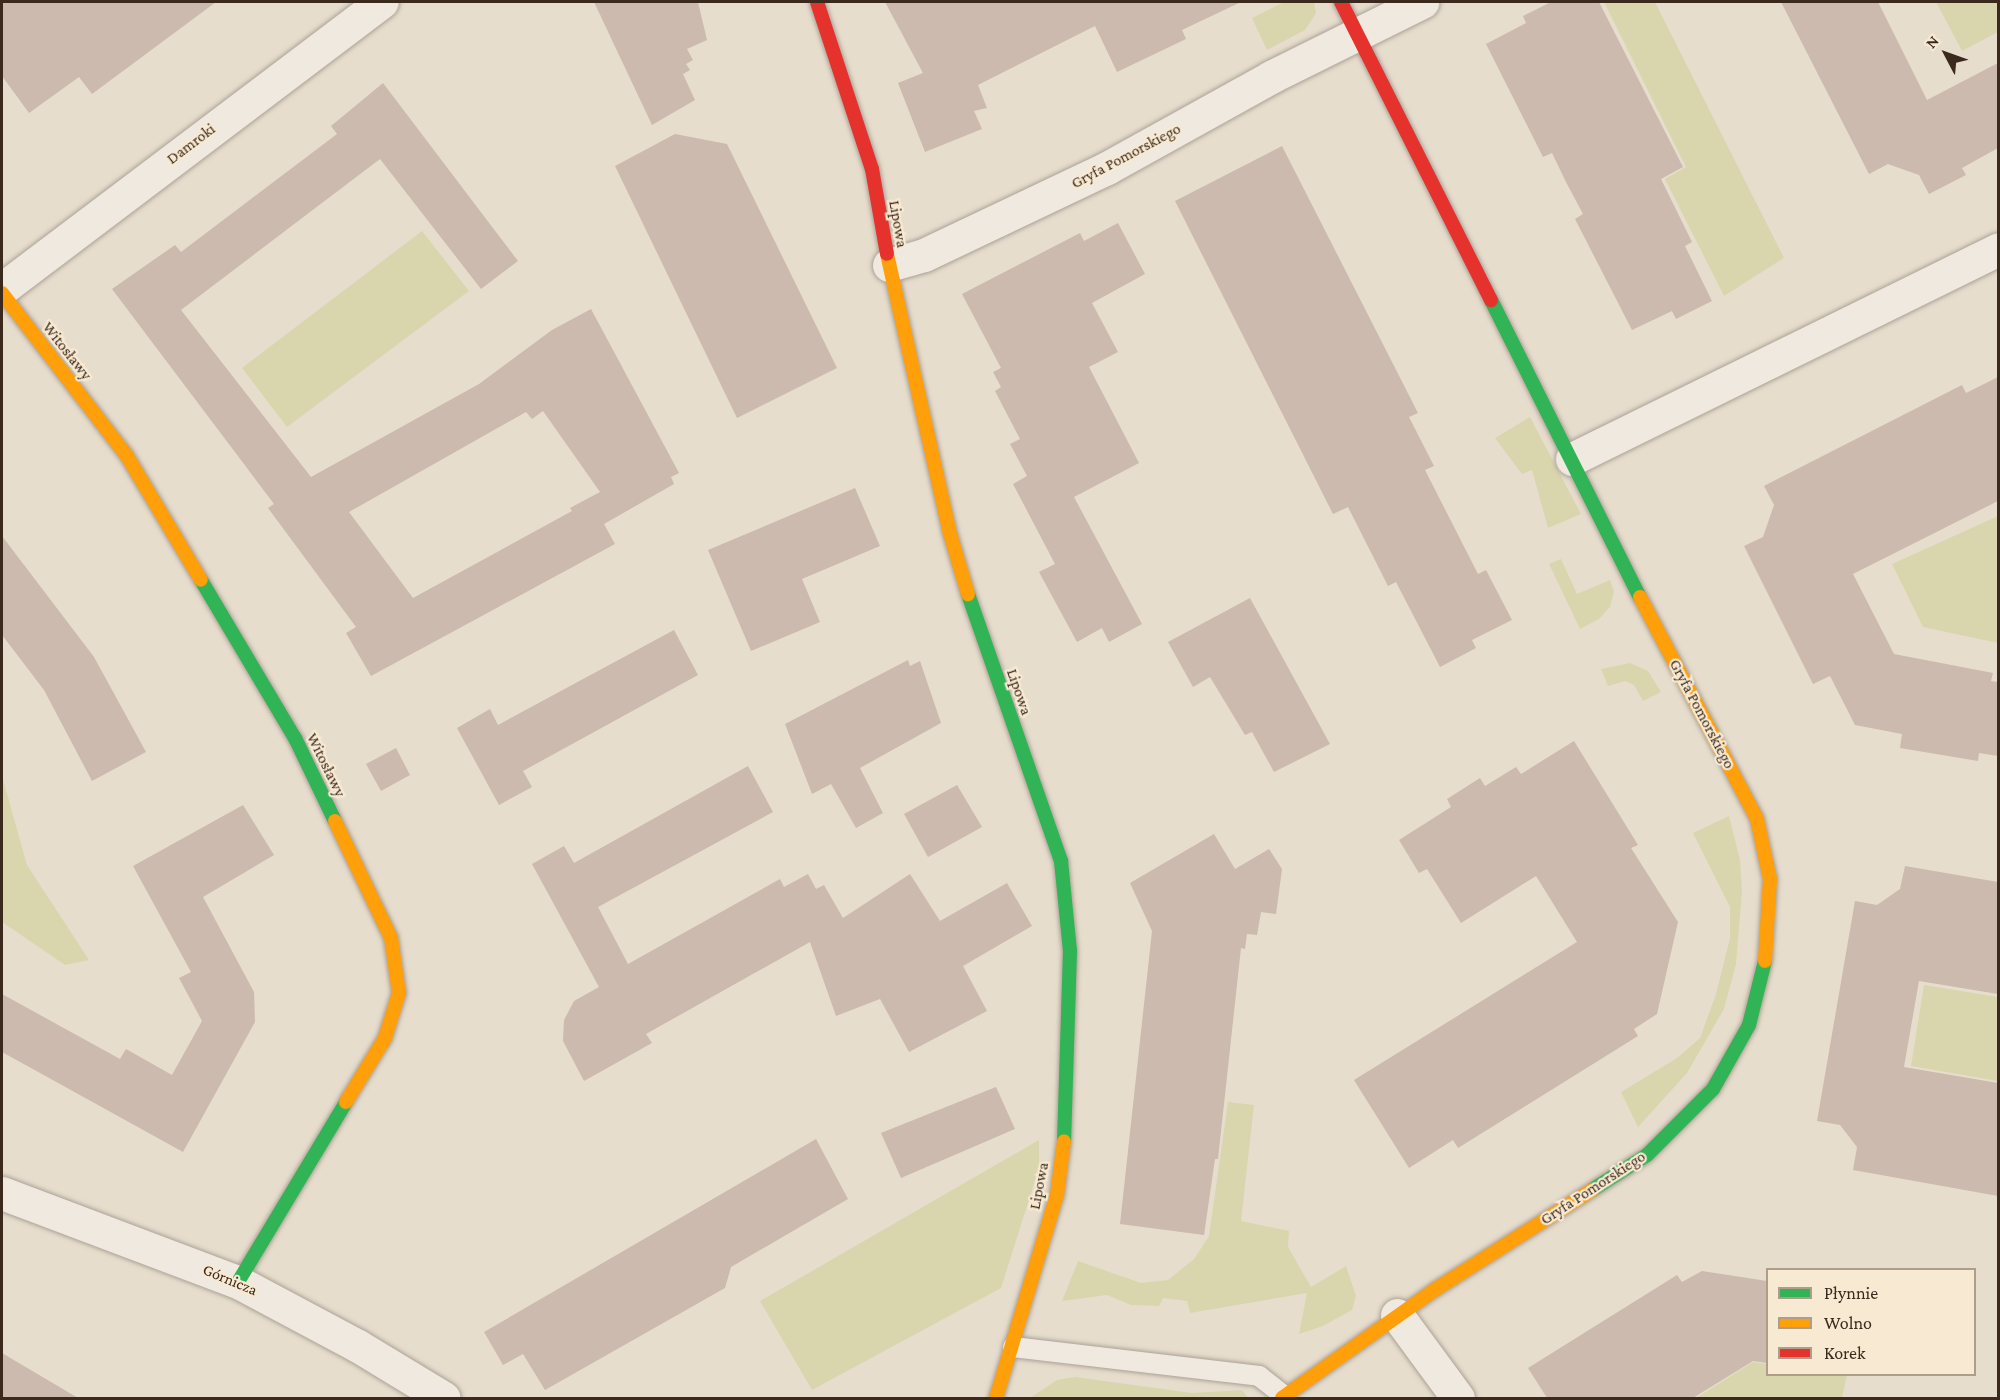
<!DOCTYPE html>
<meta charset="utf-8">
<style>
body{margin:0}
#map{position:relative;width:2000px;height:1400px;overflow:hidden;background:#e7ddcd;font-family:"Crimson Pro",serif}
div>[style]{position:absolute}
.green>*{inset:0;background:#d9d6ae}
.building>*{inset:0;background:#cbbaad}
.roads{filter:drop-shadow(0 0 2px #aca296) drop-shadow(0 0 2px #aca296)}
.lane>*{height:20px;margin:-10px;padding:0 10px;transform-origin:10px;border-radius:10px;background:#efe9df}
.street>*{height:33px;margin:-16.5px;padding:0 16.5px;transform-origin:16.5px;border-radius:16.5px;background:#efe9df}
.fast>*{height:14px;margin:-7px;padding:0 7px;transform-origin:7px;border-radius:7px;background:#30b455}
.slow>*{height:14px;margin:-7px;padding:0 7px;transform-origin:7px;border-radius:7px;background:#ff9f0a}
.jam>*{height:14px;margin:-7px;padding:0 7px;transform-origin:7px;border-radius:7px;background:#e5322d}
span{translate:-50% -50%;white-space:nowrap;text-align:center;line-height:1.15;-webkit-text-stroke:4.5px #f8ead2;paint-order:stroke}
.street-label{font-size:16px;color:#3c291d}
.frame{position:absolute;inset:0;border:3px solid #3c291d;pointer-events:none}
.legend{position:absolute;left:1766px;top:1268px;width:210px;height:108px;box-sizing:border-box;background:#f8ead2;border:2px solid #ad9d8a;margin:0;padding:8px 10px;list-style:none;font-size:18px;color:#3c291d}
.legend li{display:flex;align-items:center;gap:12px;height:30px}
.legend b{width:30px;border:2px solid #ad9d8a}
.north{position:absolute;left:1916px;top:24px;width:60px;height:60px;-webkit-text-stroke:4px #f8ead2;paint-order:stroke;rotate:311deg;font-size:16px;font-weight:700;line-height:24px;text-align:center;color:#3c291d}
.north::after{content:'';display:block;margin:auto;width:21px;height:27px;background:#3c291d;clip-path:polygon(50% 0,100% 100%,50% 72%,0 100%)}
</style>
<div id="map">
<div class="green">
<i style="clip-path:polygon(1284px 2px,1314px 2px,1316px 13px,1305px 30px,1267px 50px,1252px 18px)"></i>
<i style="clip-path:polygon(1604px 2px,1655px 2px,1784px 258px,1724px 296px,1665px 179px,1686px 167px)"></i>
<i style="clip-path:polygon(1936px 2px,1998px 2px,1998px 32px,1962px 51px)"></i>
<i style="clip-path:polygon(422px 231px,469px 291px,287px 427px,242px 368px)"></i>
<i style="clip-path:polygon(1530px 417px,1581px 514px,1548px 528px,1532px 470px,1522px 474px,1495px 438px)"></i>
<i style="clip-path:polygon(1998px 516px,1998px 643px,1923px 627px,1892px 564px)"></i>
<i style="clip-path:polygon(1561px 559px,1577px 594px,1610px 580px,1614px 592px,1610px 607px,1599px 619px,1580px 629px,1549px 564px)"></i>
<i style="clip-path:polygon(1630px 663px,1648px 671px,1661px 692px,1643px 701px,1634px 685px,1625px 681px,1608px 686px,1601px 669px)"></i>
<i style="clip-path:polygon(2px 776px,27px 865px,89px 960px,65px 965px,2px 922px)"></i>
<i style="clip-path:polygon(1729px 816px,1740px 860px,1742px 891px,1736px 964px,1724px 1009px,1687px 1073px,1638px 1127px,1621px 1092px,1677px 1058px,1700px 1038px,1716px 994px,1730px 938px,1730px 907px,1693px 833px)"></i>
<i style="clip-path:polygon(1924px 985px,1998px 997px,1998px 1081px,1911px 1066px)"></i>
<i style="clip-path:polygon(1228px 1102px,1254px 1105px,1241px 1221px,1289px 1231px,1288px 1247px,1311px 1287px,1346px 1266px,1356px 1296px,1352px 1310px,1323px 1326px,1299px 1334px,1307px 1293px,1190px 1313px,1187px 1301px,1163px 1298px,1159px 1306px,1131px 1305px,1107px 1295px,1062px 1301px,1078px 1261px,1141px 1283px,1168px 1280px,1194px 1259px,1209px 1236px)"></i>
<i style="clip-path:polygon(1039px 1140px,1039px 1168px,1001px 1288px,812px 1390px,760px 1301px)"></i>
<i style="clip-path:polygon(1753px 1362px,1767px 1364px,1768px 1374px,1847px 1375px,1842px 1398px,1696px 1398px)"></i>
<i style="clip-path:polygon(1075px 1377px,1192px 1393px,1242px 1390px,1248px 1398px,1030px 1398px,1057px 1380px)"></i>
</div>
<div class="building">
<i style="clip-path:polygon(2px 2px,216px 2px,92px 94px,79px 77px,29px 113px,2px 76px)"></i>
<i style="clip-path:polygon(594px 2px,698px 2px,707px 40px,687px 49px,693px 60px,686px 64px,690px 70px,683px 74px,695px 100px,652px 125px)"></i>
<i style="clip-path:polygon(885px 2px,1241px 2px,1182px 30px,1186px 39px,1117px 72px,1095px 26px,978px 85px,987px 108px,974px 111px,982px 129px,925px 152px,898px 83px,923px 73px)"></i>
<i style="clip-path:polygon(1551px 2px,1599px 2px,1683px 167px,1661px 179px,1692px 242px,1685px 246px,1712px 301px,1676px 319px,1672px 311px,1632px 330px,1575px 219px,1583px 214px,1566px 182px,1552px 153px,1543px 157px,1486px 44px,1526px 23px,1523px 16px)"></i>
<i style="clip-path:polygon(1781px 2px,1878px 2px,1927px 100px,1998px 63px,1998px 148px,1962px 168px,1966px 175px,1929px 194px,1919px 175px,1888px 164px,1869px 174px)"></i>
<i style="clip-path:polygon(evenodd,383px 83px,518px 261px,481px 289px,380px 159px,181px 310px,311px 477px,479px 384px,552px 330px,591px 309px,679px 473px,671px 477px,674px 484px,604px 524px,615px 544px,371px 676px,346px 633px,356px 627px,268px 508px,274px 504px,112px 289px,175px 245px,181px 252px,337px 134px,331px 126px,383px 83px,543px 411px,600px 492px,570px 508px,572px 511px,413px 598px,349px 512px,526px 412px,532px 419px,543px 411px)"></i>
<i style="clip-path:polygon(675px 134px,727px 144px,837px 368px,737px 418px,615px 166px)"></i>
<i style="clip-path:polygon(1282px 146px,1418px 413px,1409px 417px,1434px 466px,1425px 470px,1478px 574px,1486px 570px,1512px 620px,1472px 640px,1476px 648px,1440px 667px,1396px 582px,1388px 586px,1348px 507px,1333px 514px,1175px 201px)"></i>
<i style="clip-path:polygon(1118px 223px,1145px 274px,1092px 303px,1118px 352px,1089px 367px,1139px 463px,1074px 497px,1142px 624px,1109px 642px,1102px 628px,1077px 642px,1039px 572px,1055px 564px,1013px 484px,1027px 476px,1010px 444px,1020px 439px,995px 391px,1001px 387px,993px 372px,1001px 368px,962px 294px,1080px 233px,1084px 241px)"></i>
<i style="clip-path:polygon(1998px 377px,1998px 501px,1853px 574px,1894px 654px,1993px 673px,1991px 681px,1998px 682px,1998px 756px,1979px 753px,1978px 761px,1900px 748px,1902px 734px,1855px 725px,1830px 676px,1813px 684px,1744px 546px,1763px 537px,1774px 505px,1764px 486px,1962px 385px,1966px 393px)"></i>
<i style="clip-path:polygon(855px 488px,880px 546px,802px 579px,820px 622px,751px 651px,708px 550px)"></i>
<i style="clip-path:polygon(2px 536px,94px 657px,146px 752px,92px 781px,44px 690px,2px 635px)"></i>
<i style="clip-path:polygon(1250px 598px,1330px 744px,1274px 772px,1252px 732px,1245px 735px,1210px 677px,1193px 687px,1168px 642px)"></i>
<i style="clip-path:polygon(674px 630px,698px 675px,523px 771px,532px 787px,499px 805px,457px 728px,490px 709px,498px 725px)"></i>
<i style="clip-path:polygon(908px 660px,910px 666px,920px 661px,941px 723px,860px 768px,883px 813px,856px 828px,831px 784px,812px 794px,785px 724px)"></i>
<i style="clip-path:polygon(1574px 741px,1638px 845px,1631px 848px,1678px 922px,1657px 1014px,1634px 1029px,1638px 1036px,1458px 1148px,1453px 1140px,1409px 1168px,1354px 1080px,1577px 942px,1536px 876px,1461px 923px,1427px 869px,1419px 873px,1399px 840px,1451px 807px,1447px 799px,1480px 778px,1485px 786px,1516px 767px,1521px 774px)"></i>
<i style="clip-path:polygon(396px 748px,410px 775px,381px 791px,366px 764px)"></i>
<i style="clip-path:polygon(748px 766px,773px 812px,598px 907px,628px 964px,780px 879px,784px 887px,808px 874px,816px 889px,824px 885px,843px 918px,910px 874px,940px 921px,1007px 883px,1032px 926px,963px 966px,987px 1011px,909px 1052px,880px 999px,836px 1016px,810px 942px,646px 1034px,652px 1043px,584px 1081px,563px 1041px,564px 1020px,574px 1001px,599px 987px,532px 864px,564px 846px,574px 863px)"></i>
<i style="clip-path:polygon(957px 785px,982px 827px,928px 857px,904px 814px)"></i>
<i style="clip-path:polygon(243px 805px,274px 855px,203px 897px,254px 992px,255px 1022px,183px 1152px,2px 1052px,2px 994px,120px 1059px,126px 1049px,172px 1075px,202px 1021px,179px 978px,191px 972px,133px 866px)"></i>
<i style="clip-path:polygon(1214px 834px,1235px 869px,1269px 849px,1282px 869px,1276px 914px,1261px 912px,1257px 935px,1247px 934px,1245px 949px,1241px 948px,1218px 1159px,1215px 1159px,1204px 1235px,1120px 1224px,1152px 931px,1130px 883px)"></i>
<i style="clip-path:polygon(1905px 866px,1998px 882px,1998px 994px,1919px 981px,1904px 1067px,1998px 1083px,1998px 1196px,1853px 1170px,1857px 1147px,1840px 1125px,1817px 1121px,1855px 901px,1877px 905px,1900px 889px)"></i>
<i style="clip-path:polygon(996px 1087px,1015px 1129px,901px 1178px,881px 1133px)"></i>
<i style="clip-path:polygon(816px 1139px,848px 1199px,731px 1267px,725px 1288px,545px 1390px,523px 1354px,503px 1365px,484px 1332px)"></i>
<i style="clip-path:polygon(1702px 1271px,1767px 1281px,1767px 1363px,1753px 1361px,1693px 1398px,1547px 1398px,1528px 1368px,1677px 1275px,1682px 1282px)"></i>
<i style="clip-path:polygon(2px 1353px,78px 1398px,2px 1398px)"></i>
</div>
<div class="roads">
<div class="lane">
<i style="left:1013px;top:1347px;width:248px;rotate:6.7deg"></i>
<i style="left:1259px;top:1376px;width:33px;rotate:38deg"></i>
</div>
<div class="street">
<i style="left:889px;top:265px;width:36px;rotate:-16deg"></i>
<i style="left:924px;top:255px;width:203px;rotate:-25.4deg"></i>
<i style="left:1107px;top:168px;width:188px;rotate:-29deg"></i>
<i style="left:1271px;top:77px;width:169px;rotate:-26.4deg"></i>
<i style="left:2px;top:289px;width:476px;rotate:-37.1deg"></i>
<i style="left:1572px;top:459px;width:475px;rotate:-26.2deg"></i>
<i style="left:2px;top:1193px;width:252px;rotate:20.7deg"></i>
<i style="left:238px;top:1282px;width:136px;rotate:28.1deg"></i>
<i style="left:358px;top:1346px;width:100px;rotate:31.2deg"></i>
<i style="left:1397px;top:1315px;width:103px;rotate:53.7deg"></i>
</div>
<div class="fast">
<i style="left:1491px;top:300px;width:332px;rotate:63.4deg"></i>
<i style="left:201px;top:580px;width:184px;rotate:59.3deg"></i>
<i style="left:295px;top:738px;width:92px;rotate:64.3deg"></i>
<i style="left:968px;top:594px;width:283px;rotate:70.8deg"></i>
<i style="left:1061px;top:861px;width:90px;rotate:84.3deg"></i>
<i style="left:1070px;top:951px;width:190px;rotate:91.8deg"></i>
<i style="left:1592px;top:1190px;width:65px;rotate:-32.5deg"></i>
<i style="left:1647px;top:1155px;width:93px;rotate:-45deg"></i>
<i style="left:1713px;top:1089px;width:73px;rotate:-60.6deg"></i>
<i style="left:1749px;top:1025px;width:66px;rotate:-76deg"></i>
<i style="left:238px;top:1282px;width:210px;rotate:-59deg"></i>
</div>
<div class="slow">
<i style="left:887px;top:254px;width:283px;rotate:77.3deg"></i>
<i style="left:949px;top:530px;width:67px;rotate:73.5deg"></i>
<i style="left:2px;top:293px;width:205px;rotate:52.5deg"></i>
<i style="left:127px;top:456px;width:144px;rotate:59.2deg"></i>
<i style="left:1640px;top:597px;width:251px;rotate:62.2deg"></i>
<i style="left:1757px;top:819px;width:61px;rotate:77.8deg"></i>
<i style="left:1770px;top:879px;width:82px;rotate:93.5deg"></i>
<i style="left:335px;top:821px;width:130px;rotate:64.4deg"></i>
<i style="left:391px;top:938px;width:56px;rotate:81.7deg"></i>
<i style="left:399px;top:993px;width:47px;rotate:107.3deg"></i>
<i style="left:385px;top:1038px;width:75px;rotate:121.4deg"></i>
<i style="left:996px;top:1398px;width:212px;rotate:-73.3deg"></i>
<i style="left:1057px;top:1195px;width:54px;rotate:-82.6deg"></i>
<i style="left:1282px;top:1398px;width:189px;rotate:-35.3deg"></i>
<i style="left:1436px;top:1289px;width:185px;rotate:-32.4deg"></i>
</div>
<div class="jam">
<i style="left:817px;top:2px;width:176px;rotate:71.8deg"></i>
<i style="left:872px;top:169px;width:86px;rotate:80deg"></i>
<i style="left:1341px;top:2px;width:334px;rotate:63.3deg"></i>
</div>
</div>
<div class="street-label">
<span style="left:191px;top:144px;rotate:-37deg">Damroki</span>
<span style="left:1126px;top:156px;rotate:-28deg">Gryfa Pomorskiego</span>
<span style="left:898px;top:224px;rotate:80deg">Lipowa</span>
<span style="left:67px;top:351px;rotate:52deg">Witosławy</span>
<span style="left:1019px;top:692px;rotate:71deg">Lipowa</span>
<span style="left:1702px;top:714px;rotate:62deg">Gryfa Pomorskiego</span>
<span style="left:326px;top:765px;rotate:64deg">Witosławy</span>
<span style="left:1039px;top:1186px;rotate:-79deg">Lipowa</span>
<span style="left:1593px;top:1188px;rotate:-33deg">Gryfa Pomorskiego</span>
<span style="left:230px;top:1280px;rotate:23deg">Górnicza</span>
</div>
<div class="frame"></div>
<ul class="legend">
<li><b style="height:8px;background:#30b455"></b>Płynnie</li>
<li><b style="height:8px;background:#ff9f0a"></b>Wolno</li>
<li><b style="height:8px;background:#e5322d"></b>Korek</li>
</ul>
<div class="north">N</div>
</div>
